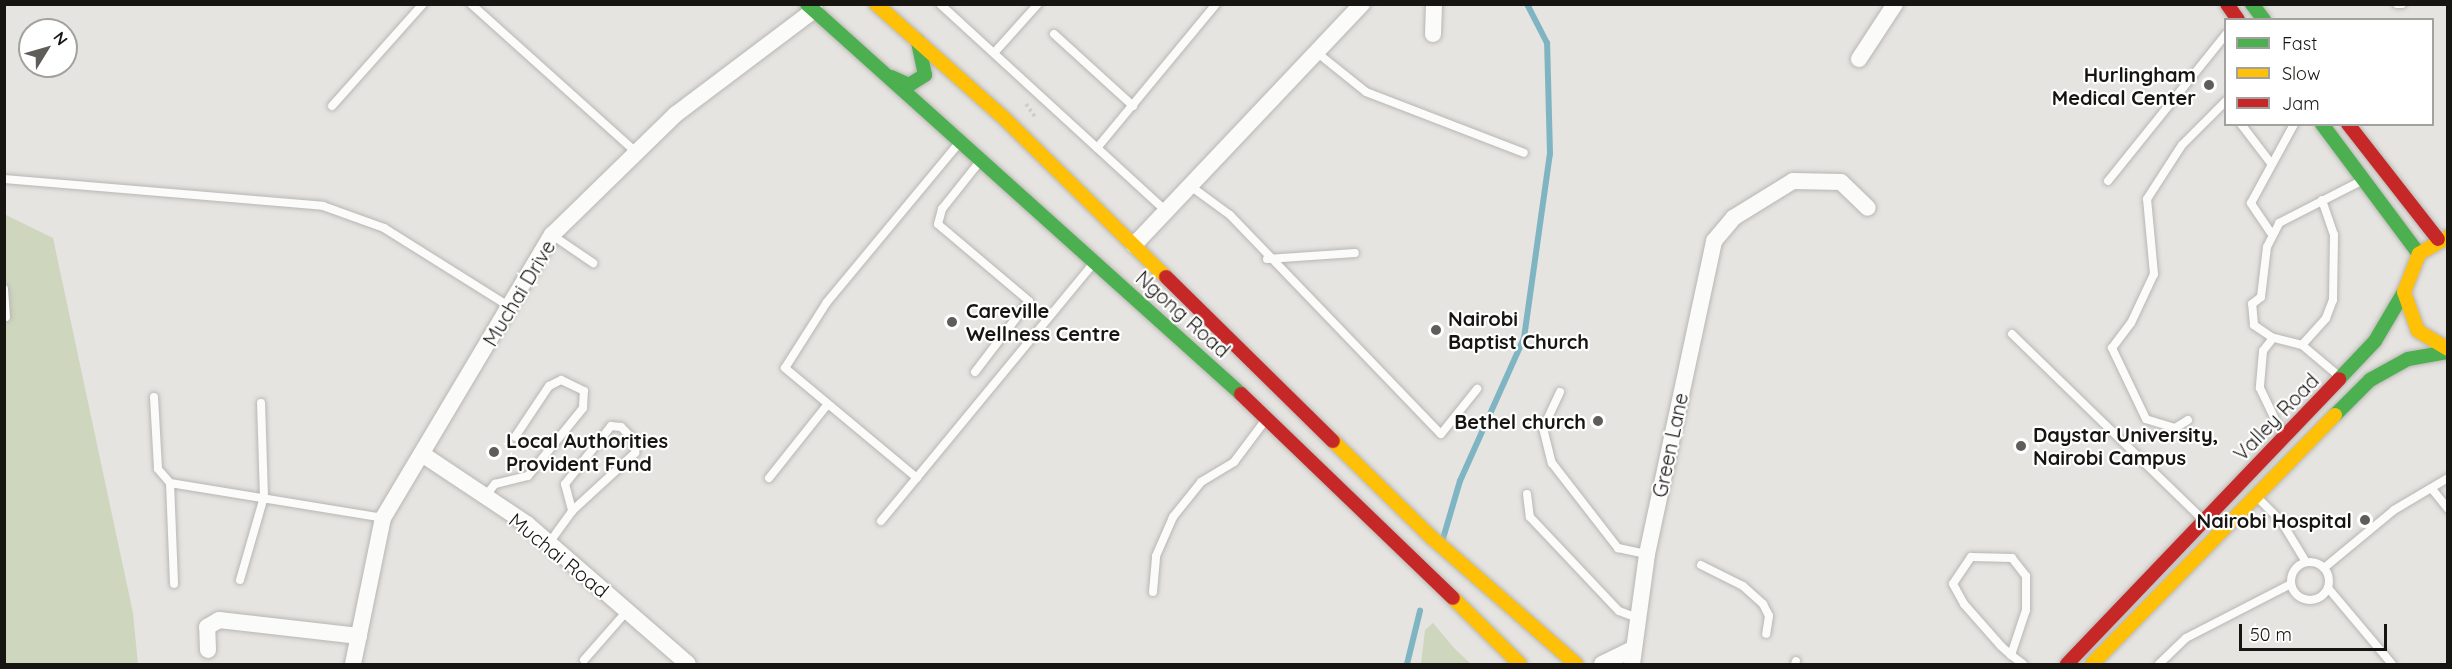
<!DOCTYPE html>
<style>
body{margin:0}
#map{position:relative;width:2452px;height:669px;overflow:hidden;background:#e6e4e0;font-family:Quicksand,sans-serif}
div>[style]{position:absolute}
.green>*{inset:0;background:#ced6be}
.stream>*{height:6px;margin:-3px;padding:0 3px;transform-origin:3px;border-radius:3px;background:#7fb5c3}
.path>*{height:4px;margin-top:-2px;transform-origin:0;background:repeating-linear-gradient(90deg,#cececc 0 3px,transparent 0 6px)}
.roads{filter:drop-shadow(0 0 2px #b8b6b3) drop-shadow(0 0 2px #b8b6b3)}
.lane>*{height:8px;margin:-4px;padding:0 4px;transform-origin:4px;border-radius:4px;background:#fbfbfa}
.lane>.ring{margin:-4px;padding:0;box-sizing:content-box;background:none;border:8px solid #fbfbfa;border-radius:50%}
.street>*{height:16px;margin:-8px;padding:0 8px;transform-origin:8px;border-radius:8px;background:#fbfbfa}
.fast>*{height:14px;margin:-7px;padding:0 7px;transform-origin:7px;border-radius:7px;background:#4caf50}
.slow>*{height:14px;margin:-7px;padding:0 7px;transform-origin:7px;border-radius:7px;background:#ffc107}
.jam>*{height:14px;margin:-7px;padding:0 7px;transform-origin:7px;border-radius:7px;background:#c62828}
.dots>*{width:16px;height:16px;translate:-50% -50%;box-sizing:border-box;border:3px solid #fff;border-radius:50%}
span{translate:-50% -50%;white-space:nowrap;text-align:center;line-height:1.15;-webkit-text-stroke:4.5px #fff;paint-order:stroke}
.poi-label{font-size:20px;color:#161512;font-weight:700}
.right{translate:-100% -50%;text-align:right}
.left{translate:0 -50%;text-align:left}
.street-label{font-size:20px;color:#161512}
.frame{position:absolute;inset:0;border:6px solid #161512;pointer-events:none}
.legend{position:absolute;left:2224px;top:18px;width:210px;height:108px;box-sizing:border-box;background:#fff;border:2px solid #a2a1a0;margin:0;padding:8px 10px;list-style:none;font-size:18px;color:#161512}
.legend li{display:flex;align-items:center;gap:12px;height:30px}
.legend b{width:30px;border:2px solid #a2a1a0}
.north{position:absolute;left:18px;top:18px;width:60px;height:60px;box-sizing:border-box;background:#fff;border:2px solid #a2a1a0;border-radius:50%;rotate:53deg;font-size:16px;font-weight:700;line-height:24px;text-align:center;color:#161512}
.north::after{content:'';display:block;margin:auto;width:21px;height:27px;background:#5f5d5a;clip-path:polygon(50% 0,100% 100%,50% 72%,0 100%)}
.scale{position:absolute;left:2239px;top:624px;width:148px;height:27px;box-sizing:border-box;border:3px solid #161512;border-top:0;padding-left:8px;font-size:18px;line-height:21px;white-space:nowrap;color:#161512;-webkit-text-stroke:4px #fff;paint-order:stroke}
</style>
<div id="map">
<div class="green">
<i style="clip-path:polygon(4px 214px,53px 238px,133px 613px,138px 664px,5px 664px)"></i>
<i style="clip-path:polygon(1433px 623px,1455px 649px,1471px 664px,1421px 664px,1425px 630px)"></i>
</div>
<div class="stream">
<i style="left:1442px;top:542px;width:64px;rotate:-73.6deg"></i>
<i style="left:1460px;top:481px;width:157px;rotate:-65.9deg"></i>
<i style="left:1524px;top:338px;width:186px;rotate:-82deg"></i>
<i style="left:1550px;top:154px;width:111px;rotate:-91.5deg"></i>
<i style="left:1547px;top:43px;width:44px;rotate:-117.1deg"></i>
<i style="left:1407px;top:664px;width:55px;rotate:-76.2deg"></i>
</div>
<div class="path">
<i style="left:1026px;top:104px;width:16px;rotate:55deg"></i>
</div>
<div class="roads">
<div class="lane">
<i style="left:471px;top:4px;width:222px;rotate:41.9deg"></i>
<i style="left:940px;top:4px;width:305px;rotate:42.5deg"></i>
<i style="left:2397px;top:4px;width:5px"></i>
<i style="left:1054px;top:34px;width:107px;rotate:42.3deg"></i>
<i style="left:1315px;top:51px;width:65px;rotate:38.8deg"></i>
<i style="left:1366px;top:92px;width:169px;rotate:21.1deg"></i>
<i style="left:994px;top:53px;width:66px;rotate:-48.1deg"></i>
<i style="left:332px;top:106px;width:137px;rotate:-48.3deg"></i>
<i style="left:2241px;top:124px;width:48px;rotate:52.7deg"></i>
<i style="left:1097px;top:148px;width:187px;rotate:-50.4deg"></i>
<i style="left:4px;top:179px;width:320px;rotate:4.8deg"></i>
<i style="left:323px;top:206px;width:65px;rotate:19.8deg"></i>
<i style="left:384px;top:228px;width:149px;rotate:32.1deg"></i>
<i style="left:2108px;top:181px;width:189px;rotate:-51.2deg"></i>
<i style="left:1189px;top:185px;width:51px;rotate:36.2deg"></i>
<i style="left:1230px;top:215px;width:304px;rotate:46.1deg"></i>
<i style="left:1441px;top:434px;width:58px;rotate:-51.3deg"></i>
<i style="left:2271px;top:233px;width:36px;rotate:-124deg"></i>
<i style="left:2251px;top:203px;width:90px;rotate:-61.4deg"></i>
<i style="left:552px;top:235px;width:50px;rotate:34.3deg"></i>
<i style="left:1267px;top:259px;width:88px;rotate:-3.9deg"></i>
<i style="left:4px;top:289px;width:28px;rotate:86deg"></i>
<i style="left:2012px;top:334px;width:267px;rotate:44.2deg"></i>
<i style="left:2273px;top:338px;width:16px;rotate:128deg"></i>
<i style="left:2263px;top:351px;width:37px;rotate:95deg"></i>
<i style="left:2260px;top:388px;width:53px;rotate:64.4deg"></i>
<i style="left:2302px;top:345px;width:36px;rotate:-48deg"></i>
<i style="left:2326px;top:318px;width:19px;rotate:-69deg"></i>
<i style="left:2333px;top:300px;width:65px;rotate:-89.1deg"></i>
<i style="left:2334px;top:235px;width:37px;rotate:-109deg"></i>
<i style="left:975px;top:372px;width:89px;rotate:-52.7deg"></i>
<i style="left:1029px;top:301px;width:119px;rotate:-139.8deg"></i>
<i style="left:938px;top:224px;width:16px;rotate:-75deg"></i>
<i style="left:942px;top:209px;width:63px;rotate:-51.5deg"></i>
<i style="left:2340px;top:377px;width:50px;rotate:-139.9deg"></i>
<i style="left:2302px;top:345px;width:30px;rotate:-166deg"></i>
<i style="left:2273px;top:338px;width:23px;rotate:-146deg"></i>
<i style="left:2254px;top:325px;width:21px;rotate:-95deg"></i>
<i style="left:2252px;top:304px;width:11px;rotate:-38deg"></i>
<i style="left:2261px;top:297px;width:50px;rotate:-83.2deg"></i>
<i style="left:2267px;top:247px;width:27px;rotate:-63deg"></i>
<i style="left:2279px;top:223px;width:92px;rotate:-27.1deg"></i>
<i style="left:1560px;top:392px;width:40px;rotate:115deg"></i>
<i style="left:1543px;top:428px;width:36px;rotate:76deg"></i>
<i style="left:1552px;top:463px;width:108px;rotate:52.2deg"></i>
<i style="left:1618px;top:548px;width:30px;rotate:12deg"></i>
<i style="left:154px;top:397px;width:72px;rotate:86.8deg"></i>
<i style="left:158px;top:469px;width:18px;rotate:49deg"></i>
<i style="left:170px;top:483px;width:101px;rotate:87.7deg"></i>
<i style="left:2188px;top:420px;width:15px;rotate:148deg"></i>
<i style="left:2175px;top:428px;width:30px;rotate:-163deg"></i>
<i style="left:2146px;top:419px;width:79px;rotate:-115.6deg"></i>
<i style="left:2112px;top:348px;width:31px;rotate:-53deg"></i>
<i style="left:2131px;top:323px;width:54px;rotate:-64.9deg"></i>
<i style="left:2154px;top:274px;width:75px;rotate:-95.3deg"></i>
<i style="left:2147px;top:199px;width:64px;rotate:-57.1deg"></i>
<i style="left:2182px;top:145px;width:62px;rotate:-45deg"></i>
<i style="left:769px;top:478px;width:93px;rotate:-51.5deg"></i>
<i style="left:917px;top:478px;width:172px;rotate:-140.2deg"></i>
<i style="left:785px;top:368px;width:78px;rotate:-57.5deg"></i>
<i style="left:827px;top:302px;width:208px;rotate:-50.3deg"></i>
<i style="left:170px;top:483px;width:216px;rotate:9.3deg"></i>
<i style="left:2432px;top:489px;width:26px;rotate:51deg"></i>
<i style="left:1527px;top:494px;width:23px;rotate:83deg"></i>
<i style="left:1530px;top:517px;width:129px;rotate:46.6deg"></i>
<i style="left:1619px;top:611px;width:19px;rotate:21deg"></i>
<i style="left:484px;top:498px;width:18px;rotate:-52deg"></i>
<i style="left:495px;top:484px;width:34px;rotate:-14deg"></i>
<i style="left:528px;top:476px;width:87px;rotate:-51deg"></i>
<i style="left:583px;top:408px;width:17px;rotate:-87deg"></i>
<i style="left:584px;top:391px;width:25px;rotate:-154deg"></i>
<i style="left:561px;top:380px;width:13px;rotate:153deg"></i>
<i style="left:549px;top:386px;width:61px;rotate:123.7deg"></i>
<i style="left:2258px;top:498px;width:33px;rotate:45deg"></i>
<i style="left:2281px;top:521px;width:48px;rotate:58.6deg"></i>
<i style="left:881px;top:521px;width:333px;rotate:-50.5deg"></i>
<i style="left:549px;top:543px;width:39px;rotate:-54deg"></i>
<i style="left:572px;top:511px;width:86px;rotate:-42.6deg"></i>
<i style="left:635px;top:453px;width:11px;rotate:-85deg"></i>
<i style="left:636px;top:442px;width:21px;rotate:-135deg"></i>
<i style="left:621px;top:427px;width:10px;rotate:-174deg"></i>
<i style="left:611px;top:426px;width:74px;rotate:128.4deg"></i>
<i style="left:565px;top:484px;width:28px;rotate:75deg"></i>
<i class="ring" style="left:2291px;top:562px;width:30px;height:30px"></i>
<i style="left:1701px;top:565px;width:47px;rotate:26.6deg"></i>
<i style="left:1743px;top:586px;width:27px;rotate:42deg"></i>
<i style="left:1763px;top:604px;width:13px;rotate:63deg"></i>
<i style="left:1769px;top:616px;width:18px;rotate:99deg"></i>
<i style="left:2324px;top:568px;width:91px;rotate:-39.6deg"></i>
<i style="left:2394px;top:510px;width:63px;rotate:-30.7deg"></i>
<i style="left:240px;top:580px;width:86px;rotate:-73.9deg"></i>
<i style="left:264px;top:497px;width:94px;rotate:-91.8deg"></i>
<i style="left:2328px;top:588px;width:99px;rotate:49.9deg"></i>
<i style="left:1153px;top:592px;width:36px;rotate:-85deg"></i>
<i style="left:1156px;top:556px;width:43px;rotate:-66.4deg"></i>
<i style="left:1173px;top:517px;width:45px;rotate:-51.3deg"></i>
<i style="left:1201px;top:482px;width:39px;rotate:-31deg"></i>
<i style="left:1234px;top:462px;width:55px;rotate:-53.1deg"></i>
<i style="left:2011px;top:655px;width:47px;rotate:-71.6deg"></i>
<i style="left:2026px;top:610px;width:34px;rotate:-90deg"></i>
<i style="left:2026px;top:576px;width:23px;rotate:-128deg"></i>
<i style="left:2012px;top:558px;width:41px;rotate:-178.6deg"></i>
<i style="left:1971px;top:557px;width:32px;rotate:124deg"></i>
<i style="left:1953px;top:584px;width:23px;rotate:61deg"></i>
<i style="left:1964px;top:604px;width:56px;rotate:48.6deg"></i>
<i style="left:2001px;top:646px;width:13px;rotate:42deg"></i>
<i style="left:2011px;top:655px;width:15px;rotate:37deg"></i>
<i style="left:584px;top:660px;width:65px;rotate:-48.7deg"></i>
<i style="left:1795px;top:664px;width:3px;rotate:-72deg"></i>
<i style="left:2159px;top:664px;width:37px;rotate:-44deg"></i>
<i style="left:2186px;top:638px;width:118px;rotate:-27.2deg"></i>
</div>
<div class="street">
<i style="left:1433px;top:34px;width:30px;rotate:-88deg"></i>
<i style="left:1859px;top:59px;width:66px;rotate:-56.8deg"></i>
<i style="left:1134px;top:245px;width:332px;rotate:-46.6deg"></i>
<i style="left:422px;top:454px;width:126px;rotate:33.7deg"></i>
<i style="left:527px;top:524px;width:213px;rotate:41deg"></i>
<i style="left:208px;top:650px;width:23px;rotate:-92deg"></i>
<i style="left:207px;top:627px;width:14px;rotate:-30deg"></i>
<i style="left:219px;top:620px;width:141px;rotate:6.5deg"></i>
<i style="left:353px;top:664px;width:149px;rotate:-78.4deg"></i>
<i style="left:383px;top:518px;width:330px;rotate:-59.2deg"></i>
<i style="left:552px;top:235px;width:173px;rotate:-44.3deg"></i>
<i style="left:676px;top:114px;width:173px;rotate:-37deg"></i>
<i style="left:1602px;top:664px;width:32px;rotate:-26deg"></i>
<i style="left:1632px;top:664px;width:111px;rotate:-82.2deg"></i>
<i style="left:1647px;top:554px;width:320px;rotate:-77.9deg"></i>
<i style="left:1714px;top:241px;width:30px;rotate:-50deg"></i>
<i style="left:1733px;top:218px;width:70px;rotate:-31.7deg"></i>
<i style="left:1793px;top:181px;width:48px;rotate:1.2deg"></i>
<i style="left:1841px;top:182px;width:37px;rotate:44deg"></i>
</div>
<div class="fast">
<i style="left:807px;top:4px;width:583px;rotate:41.94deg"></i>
<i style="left:2252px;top:4px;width:20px;rotate:53deg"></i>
<i style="left:891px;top:77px;width:20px;rotate:24deg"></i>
<i style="left:909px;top:85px;width:19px;rotate:-32deg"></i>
<i style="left:925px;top:75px;width:35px;rotate:-102deg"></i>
<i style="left:2322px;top:124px;width:162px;rotate:53.3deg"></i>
<i style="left:2339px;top:379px;width:52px;rotate:-46.5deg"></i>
<i style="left:2375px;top:341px;width:57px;rotate:-59.4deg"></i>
<i style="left:2335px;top:415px;width:49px;rotate:-45deg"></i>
<i style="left:2370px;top:380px;width:43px;rotate:-28.9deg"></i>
<i style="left:2408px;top:359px;width:41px;rotate:-9.9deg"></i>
</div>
<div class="slow">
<i style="left:876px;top:4px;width:171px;rotate:41.7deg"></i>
<i style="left:1004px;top:118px;width:227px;rotate:44.5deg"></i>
<i style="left:2448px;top:237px;width:34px;rotate:150deg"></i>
<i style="left:2419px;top:254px;width:41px;rotate:111.5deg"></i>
<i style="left:2404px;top:292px;width:41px;rotate:70.3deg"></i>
<i style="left:2418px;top:331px;width:35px;rotate:31deg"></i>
<i style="left:1333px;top:441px;width:137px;rotate:44.4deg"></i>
<i style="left:1431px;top:537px;width:193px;rotate:41.2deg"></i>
<i style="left:1453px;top:598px;width:94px;rotate:44.6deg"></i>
<i style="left:2092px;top:664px;width:348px;rotate:-45.7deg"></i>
</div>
<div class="jam">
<i style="left:2227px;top:4px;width:19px;rotate:55deg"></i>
<i style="left:2348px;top:124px;width:146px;rotate:52deg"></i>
<i style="left:1166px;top:277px;width:234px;rotate:44.5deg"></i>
<i style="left:1241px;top:394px;width:294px;rotate:43.9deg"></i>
<i style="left:2067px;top:664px;width:394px;rotate:-46.3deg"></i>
</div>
</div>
<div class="dots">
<i style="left:2209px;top:85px;background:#5f5d5a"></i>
<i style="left:952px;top:322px;background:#5f5d5a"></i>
<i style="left:1436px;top:330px;background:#5f5d5a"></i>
<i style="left:1598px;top:421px;background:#5f5d5a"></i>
<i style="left:2021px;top:446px;background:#5f5d5a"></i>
<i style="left:494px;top:452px;background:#5f5d5a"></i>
<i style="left:2365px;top:520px;background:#5f5d5a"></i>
</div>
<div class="poi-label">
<span class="right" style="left:2196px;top:86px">Hurlingham<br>Medical Center</span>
<span class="left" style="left:966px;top:322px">Careville<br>Wellness Centre</span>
<span class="left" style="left:1448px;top:330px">Nairobi<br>Baptist Church</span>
<span class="right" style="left:1586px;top:421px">Bethel church</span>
<span class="left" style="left:2033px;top:446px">Daystar University,<br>Nairobi Campus</span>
<span class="left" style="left:506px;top:452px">Local Authorities<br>Provident Fund</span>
<span class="right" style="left:2352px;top:520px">Nairobi Hospital</span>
</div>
<div class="street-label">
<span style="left:519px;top:293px;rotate:-59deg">Muchai Drive</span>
<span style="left:1183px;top:314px;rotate:42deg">Ngong Road</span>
<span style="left:2276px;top:417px;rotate:-46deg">Valley Road</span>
<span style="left:1670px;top:445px;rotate:-78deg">Green Lane</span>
<span style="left:559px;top:555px;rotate:39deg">Muchai Road</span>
</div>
<div class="frame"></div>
<ul class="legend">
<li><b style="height:8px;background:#4caf50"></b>Fast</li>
<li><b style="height:8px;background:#ffc107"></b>Slow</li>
<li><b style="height:8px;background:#c62828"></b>Jam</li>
</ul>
<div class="north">N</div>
<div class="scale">50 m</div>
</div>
